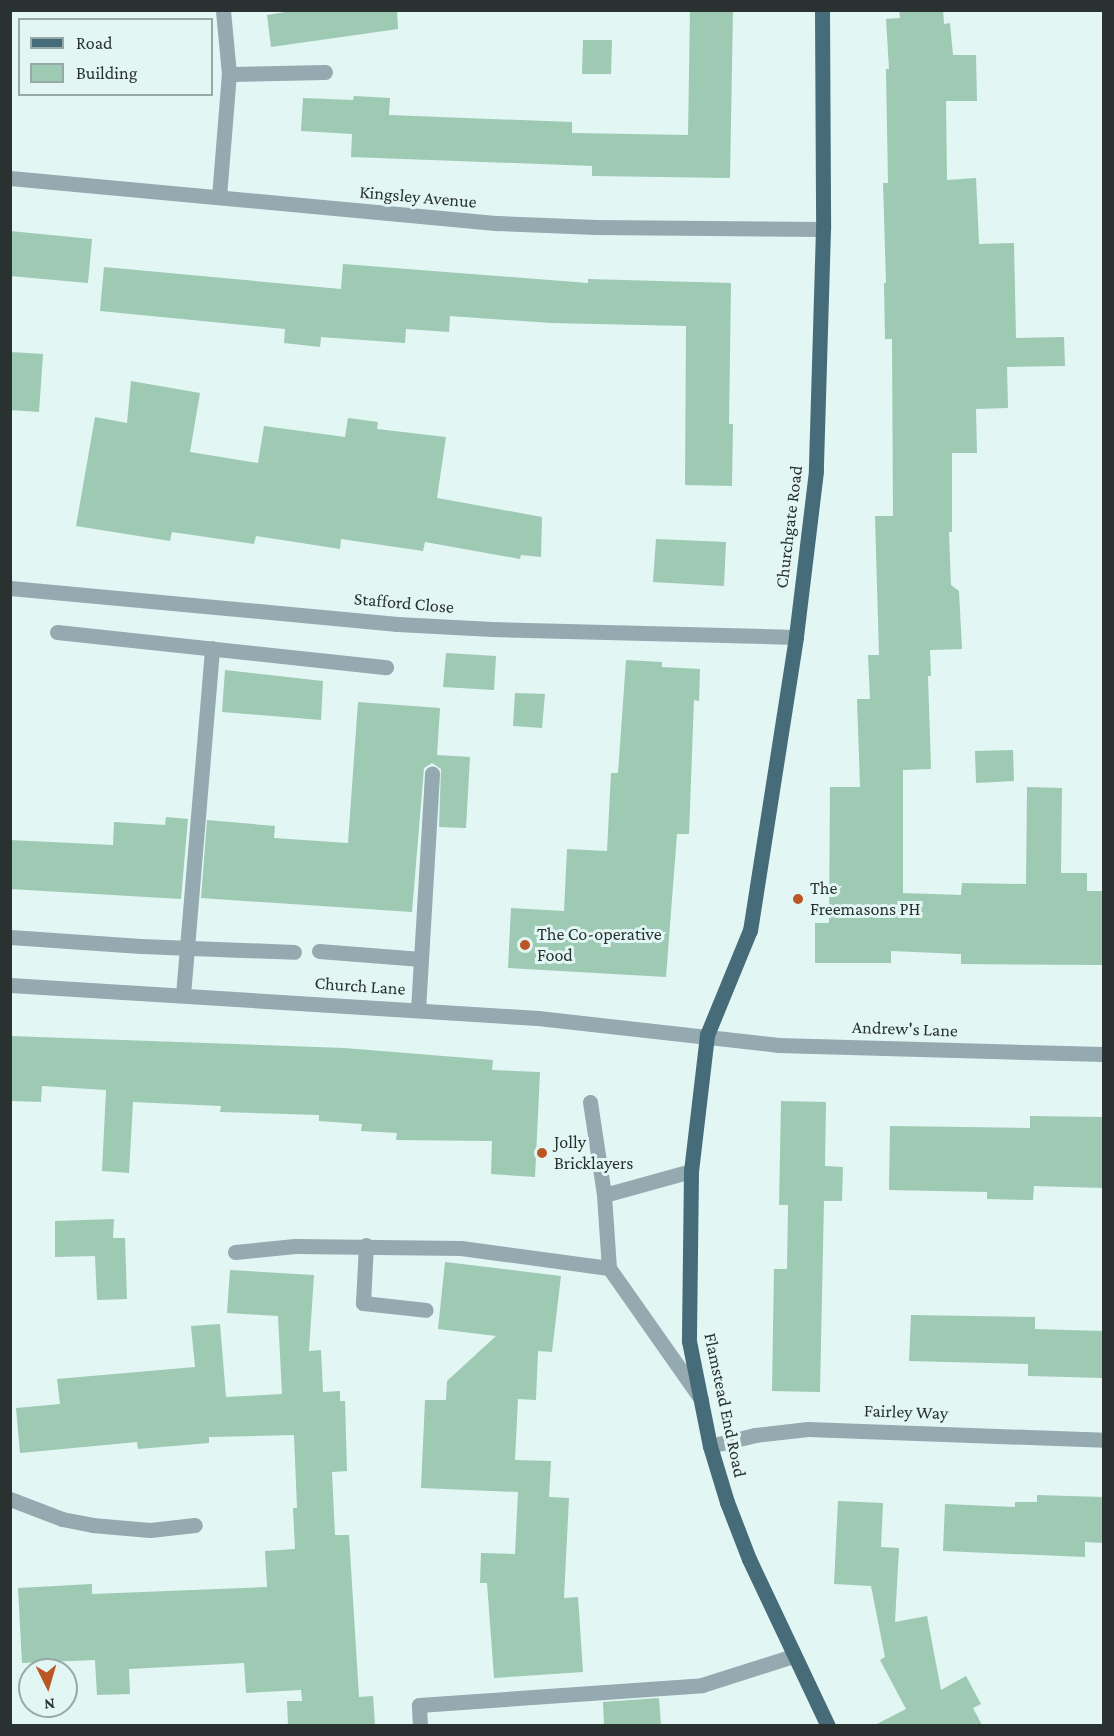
<!DOCTYPE html>
<style>
body{margin:0}
#map{position:relative;width:1114px;height:1736px;overflow:hidden;background:#e2f6f4;font-family:"Crimson Pro",serif}
div>[style]{position:absolute}
.building>*{inset:0;background:#9ec9b3}
.minor>*{height:15px;margin:-7.5px;padding:0 7.5px;transform-origin:7.5px;border-radius:7.5px;background:#94a9b0}
.major>*{height:15px;margin:-7.5px;padding:0 7.5px;transform-origin:7.5px;border-radius:7.5px;background:#476c79}
.dots>*{width:16px;height:16px;translate:-50% -50%;box-sizing:border-box;border:3px solid #e2f6f4;border-radius:50%}
span{translate:-50% -50%;white-space:nowrap;text-align:center;line-height:1.15;-webkit-text-stroke:6px #e2f6f4;paint-order:stroke}
.street-label{font-size:18px;color:#2a3231}
.poi-label{font-size:18px;color:#2a3231}
.left{translate:0 -50%;text-align:left}
.frame{position:absolute;inset:0;border:12px solid #2a3231;pointer-events:none}
.legend{position:absolute;left:18px;top:18px;width:195px;height:78px;box-sizing:border-box;background:#e2f6f4;border:2px solid #98a8a6;margin:0;padding:8px 10px;list-style:none;font-size:18px;color:#2a3231}
.legend li{display:flex;align-items:center;gap:12px;height:30px}
.legend b{width:30px;border:2px solid #98a8a6}
.north{position:absolute;left:18px;top:1658px;width:60px;height:60px;box-sizing:border-box;background:#e2f6f4;border:2px solid #98a8a6;border-radius:50%;rotate:175deg;font-size:16px;font-weight:700;line-height:24px;text-align:center;color:#2a3231}
.north::after{content:'';display:block;margin:auto;width:21px;height:27px;background:#bb5625;clip-path:polygon(50% 0,100% 100%,50% 72%,0 100%)}
</style>
<div id="map">
<div class="building">
<i style="clip-path:polygon(297px 10px,397px 10px,398px 29px,271px 47px,267px 15px)"></i>
<i style="clip-path:polygon(690px 10px,733px 10px,730px 178px,592px 176px,592px 166px,351px 157px,352px 134px,301px 131px,303px 98px,353px 100px,354px 96px,390px 98px,389px 115px,572px 122px,572px 133px,688px 135px)"></i>
<i style="clip-path:polygon(899px 10px,943px 10px,944px 24px,950px 23px,953px 55px,976px 55px,977px 101px,946px 101px,947px 180px,976px 178px,979px 244px,1014px 243px,1016px 338px,1064px 337px,1065px 366px,1007px 367px,1008px 408px,976px 409px,977px 453px,952px 453px,952px 532px,949px 532px,951px 585px,959px 591px,962px 649px,930px 650px,931px 676px,928px 676px,931px 769px,903px 770px,903px 893px,961px 895px,962px 883px,1026px 884px,1027px 787px,1062px 788px,1061px 873px,1087px 873px,1087px 891px,1103px 891px,1104px 965px,961px 964px,961px 954px,891px 951px,891px 963px,815px 963px,815px 923px,829px 923px,830px 787px,860px 787px,857px 699px,870px 699px,868px 655px,879px 655px,875px 516px,893px 516px,892px 339px,885px 339px,884px 283px,886px 283px,883px 183px,888px 183px,886px 69px,889px 69px,886px 19px,900px 18px)"></i>
<i style="clip-path:polygon(583px 40px,612px 40px,611px 74px,582px 74px)"></i>
<i style="clip-path:polygon(10px 231px,92px 239px,88px 283px,10px 276px)"></i>
<i style="clip-path:polygon(343px 264px,588px 283px,588px 279px,731px 283px,729px 424px,733px 424px,732px 486px,685px 485px,686px 326px,551px 323px,450px 316px,449px 332px,406px 329px,405px 343px,321px 337px,320px 347px,284px 343px,285px 329px,100px 311px,104px 267px,341px 289px)"></i>
<i style="clip-path:polygon(10px 352px,43px 354px,39px 412px,10px 410px)"></i>
<i style="clip-path:polygon(131px 381px,200px 393px,190px 452px,258px 463px,264px 426px,345px 437px,348px 418px,378px 422px,377px 429px,446px 437px,437px 498px,542px 517px,541px 557px,521px 555px,520px 559px,425px 542px,423px 551px,341px 539px,340px 549px,256px 536px,254px 544px,172px 532px,170px 541px,76px 526px,95px 417px,127px 423px)"></i>
<i style="clip-path:polygon(656px 539px,726px 542px,724px 586px,653px 582px)"></i>
<i style="clip-path:polygon(446px 653px,496px 656px,494px 690px,443px 687px)"></i>
<i style="clip-path:polygon(626px 660px,662px 662px,662px 667px,700px 669px,699px 701px,694px 700px,689px 834px,677px 834px,666px 977px,508px 968px,511px 908px,564px 911px,567px 849px,607px 851px,611px 773px,618px 773px)"></i>
<i style="clip-path:polygon(225px 670px,323px 681px,321px 720px,222px 712px)"></i>
<i style="clip-path:polygon(515px 693px,545px 694px,542px 728px,513px 726px)"></i>
<i style="clip-path:polygon(358px 702px,440px 708px,437px 755px,470px 757px,466px 828px,439px 827px,441px 769px,432px 763px,424px 768px,412px 912px,201px 898px,207px 820px,275px 826px,274px 838px,348px 843px)"></i>
<i style="clip-path:polygon(1013px 750px,1014px 781px,976px 783px,975px 751px)"></i>
<i style="clip-path:polygon(166px 817px,188px 819px,181px 899px,10px 889px,10px 840px,113px 845px,114px 822px,165px 825px)"></i>
<i style="clip-path:polygon(10px 1036px,344px 1048px,493px 1060px,492px 1070px,540px 1072px,535px 1177px,491px 1174px,492px 1141px,396px 1140px,397px 1133px,361px 1131px,362px 1124px,319px 1121px,319px 1115px,220px 1112px,221px 1106px,133px 1102px,129px 1173px,102px 1171px,106px 1090px,42px 1086px,41px 1102px,10px 1101px)"></i>
<i style="clip-path:polygon(781px 1101px,826px 1102px,825px 1166px,843px 1167px,842px 1201px,824px 1201px,820px 1392px,772px 1391px,774px 1269px,787px 1269px,788px 1205px,779px 1205px)"></i>
<i style="clip-path:polygon(1030px 1116px,1104px 1117px,1104px 1188px,1034px 1186px,1033px 1200px,987px 1199px,987px 1192px,889px 1190px,890px 1126px,1030px 1128px)"></i>
<i style="clip-path:polygon(114px 1219px,113px 1238px,125px 1238px,127px 1299px,97px 1300px,95px 1256px,55px 1257px,55px 1221px)"></i>
<i style="clip-path:polygon(445px 1262px,561px 1276px,552px 1352px,538px 1351px,536px 1400px,518px 1399px,515px 1460px,551px 1461px,549px 1497px,569px 1498px,564px 1598px,578px 1597px,583px 1672px,494px 1678px,487px 1583px,480px 1583px,481px 1553px,515px 1554px,518px 1492px,421px 1488px,425px 1400px,446px 1400px,447px 1381px,496px 1336px,438px 1329px)"></i>
<i style="clip-path:polygon(230px 1270px,314px 1275px,309px 1351px,321px 1350px,323px 1392px,340px 1391px,340px 1401px,345px 1401px,347px 1471px,332px 1472px,335px 1535px,349px 1535px,359px 1697px,373px 1696px,375px 1725px,288px 1725px,287px 1701px,302px 1701px,301px 1690px,246px 1693px,244px 1663px,129px 1669px,130px 1694px,97px 1695px,95px 1660px,22px 1663px,18px 1588px,92px 1584px,92px 1594px,267px 1587px,265px 1551px,295px 1549px,293px 1508px,297px 1508px,294px 1435px,209px 1437px,209px 1443px,138px 1449px,137px 1442px,20px 1453px,16px 1408px,60px 1404px,57px 1379px,195px 1367px,191px 1326px,220px 1324px,226px 1397px,282px 1394px,278px 1316px,227px 1313px)"></i>
<i style="clip-path:polygon(911px 1315px,1035px 1317px,1035px 1329px,1104px 1331px,1104px 1378px,1028px 1376px,1028px 1364px,909px 1361px)"></i>
<i style="clip-path:polygon(1037px 1495px,1104px 1497px,1104px 1543px,1085px 1542px,1085px 1557px,943px 1551px,945px 1504px,1015px 1507px,1015px 1502px,1037px 1502px)"></i>
<i style="clip-path:polygon(838px 1501px,883px 1503px,881px 1547px,899px 1548px,895px 1622px,927px 1616px,941px 1690px,966px 1676px,981px 1704px,973px 1708px,982px 1725px,875px 1725px,906px 1709px,880px 1660px,885px 1657px,871px 1586px,834px 1584px)"></i>
<i style="clip-path:polygon(659px 1698px,661px 1725px,604px 1725px,603px 1702px)"></i>
</div>
<div class="minor">
<i style="left:229px;top:74px;width:96px;rotate:-1.2deg"></i>
<i style="left:10px;top:178px;width:490px;rotate:5.3deg"></i>
<i style="left:498px;top:223px;width:98px;rotate:2.3deg"></i>
<i style="left:596px;top:227px;width:227px;rotate:0.5deg"></i>
<i style="left:219px;top:197px;width:123px;rotate:-85.4deg"></i>
<i style="left:229px;top:74px;width:64px;rotate:-95.4deg"></i>
<i style="left:10px;top:588px;width:389px;rotate:5.3deg"></i>
<i style="left:397px;top:624px;width:95px;rotate:3deg"></i>
<i style="left:492px;top:629px;width:304px;rotate:1.5deg"></i>
<i style="left:57px;top:632px;width:331px;rotate:6.1deg"></i>
<i style="left:10px;top:937px;width:131px;rotate:3.9deg"></i>
<i style="left:141px;top:946px;width:153px;rotate:2.2deg"></i>
<i style="left:319px;top:951px;width:102px;rotate:4.5deg"></i>
<i style="left:10px;top:985px;width:529px;rotate:3.58deg"></i>
<i style="left:538px;top:1018px;width:242px;rotate:6.4deg"></i>
<i style="left:778px;top:1045px;width:326px;rotate:1.6deg"></i>
<i style="left:183px;top:995px;width:348px;rotate:-85.2deg"></i>
<i style="left:418px;top:1010px;width:237px;rotate:-86.6deg"></i>
<i style="left:590px;top:1102px;width:94px;rotate:81.4deg"></i>
<i style="left:691px;top:1171px;width:90px;rotate:164.6deg"></i>
<i style="left:604px;top:1195px;width:73px;rotate:86.1deg"></i>
<i style="left:609px;top:1268px;width:160px;rotate:54.9deg"></i>
<i style="left:366px;top:1245px;width:58px;rotate:93deg"></i>
<i style="left:363px;top:1303px;width:63px;rotate:6.3deg"></i>
<i style="left:235px;top:1252px;width:60px;rotate:-5.7deg"></i>
<i style="left:295px;top:1246px;width:166px;rotate:0.7deg"></i>
<i style="left:461px;top:1248px;width:149px;rotate:7.7deg"></i>
<i style="left:710px;top:1446px;width:46px;rotate:-13.7deg"></i>
<i style="left:755px;top:1435px;width:53px;rotate:-6.5deg"></i>
<i style="left:808px;top:1429px;width:296px;rotate:2.1deg"></i>
<i style="left:10px;top:1499px;width:56px;rotate:21deg"></i>
<i style="left:62px;top:1519px;width:31px;rotate:11deg"></i>
<i style="left:92px;top:1525px;width:58px;rotate:4.9deg"></i>
<i style="left:150px;top:1530px;width:45px;rotate:-6.3deg"></i>
<i style="left:420px;top:1726px;width:21px;rotate:-93deg"></i>
<i style="left:419px;top:1705px;width:284px;rotate:-4deg"></i>
<i style="left:702px;top:1685px;width:96px;rotate:-17.7deg"></i>
</div>
<div class="major">
<i style="left:822px;top:10px;width:219px;rotate:89.7deg"></i>
<i style="left:823px;top:229px;width:242px;rotate:91.7deg"></i>
<i style="left:816px;top:471px;width:167px;rotate:96.9deg"></i>
<i style="left:796px;top:637px;width:297px;rotate:98.9deg"></i>
<i style="left:750px;top:930px;width:113px;rotate:112.3deg"></i>
<i style="left:707px;top:1035px;width:137px;rotate:96.7deg"></i>
<i style="left:691px;top:1171px;width:170px;rotate:90.7deg"></i>
<i style="left:689px;top:1341px;width:107px;rotate:78.7deg"></i>
<i style="left:710px;top:1446px;width:59px;rotate:73.1deg"></i>
<i style="left:727px;top:1502px;width:61px;rotate:68.9deg"></i>
<i style="left:749px;top:1559px;width:185px;rotate:64.7deg"></i>
</div>
<div class="dots">
<i style="left:798px;top:899px;background:#bb5625"></i>
<i style="left:525px;top:945px;background:#bb5625"></i>
<i style="left:542px;top:1153px;background:#bb5625"></i>
</div>
<div class="street-label">
<span style="left:418px;top:197px;rotate:5deg">Kingsley Avenue</span>
<span style="left:789px;top:527px;rotate:-83deg">Churchgate Road</span>
<span style="left:404px;top:603px;rotate:5deg">Stafford Close</span>
<span style="left:360px;top:986px;rotate:4deg">Church Lane</span>
<span style="left:905px;top:1029px;rotate:2deg">Andrew's Lane</span>
<span style="left:725px;top:1405px;rotate:78deg">Flamstead End Road</span>
<span style="left:906px;top:1412px;rotate:2deg">Fairley Way</span>
</div>
<div class="poi-label">
<span class="left" style="left:810px;top:899px">The<br>Freemasons PH</span>
<span class="left" style="left:537px;top:945px">The Co-operative<br>Food</span>
<span class="left" style="left:554px;top:1153px">Jolly<br>Bricklayers</span>
</div>
<div class="frame"></div>
<ul class="legend">
<li><b style="height:8px;background:#476c79"></b>Road</li>
<li><b style="height:16px;background:#9ec9b3"></b>Building</li>
</ul>
<div class="north">N</div>
</div>
